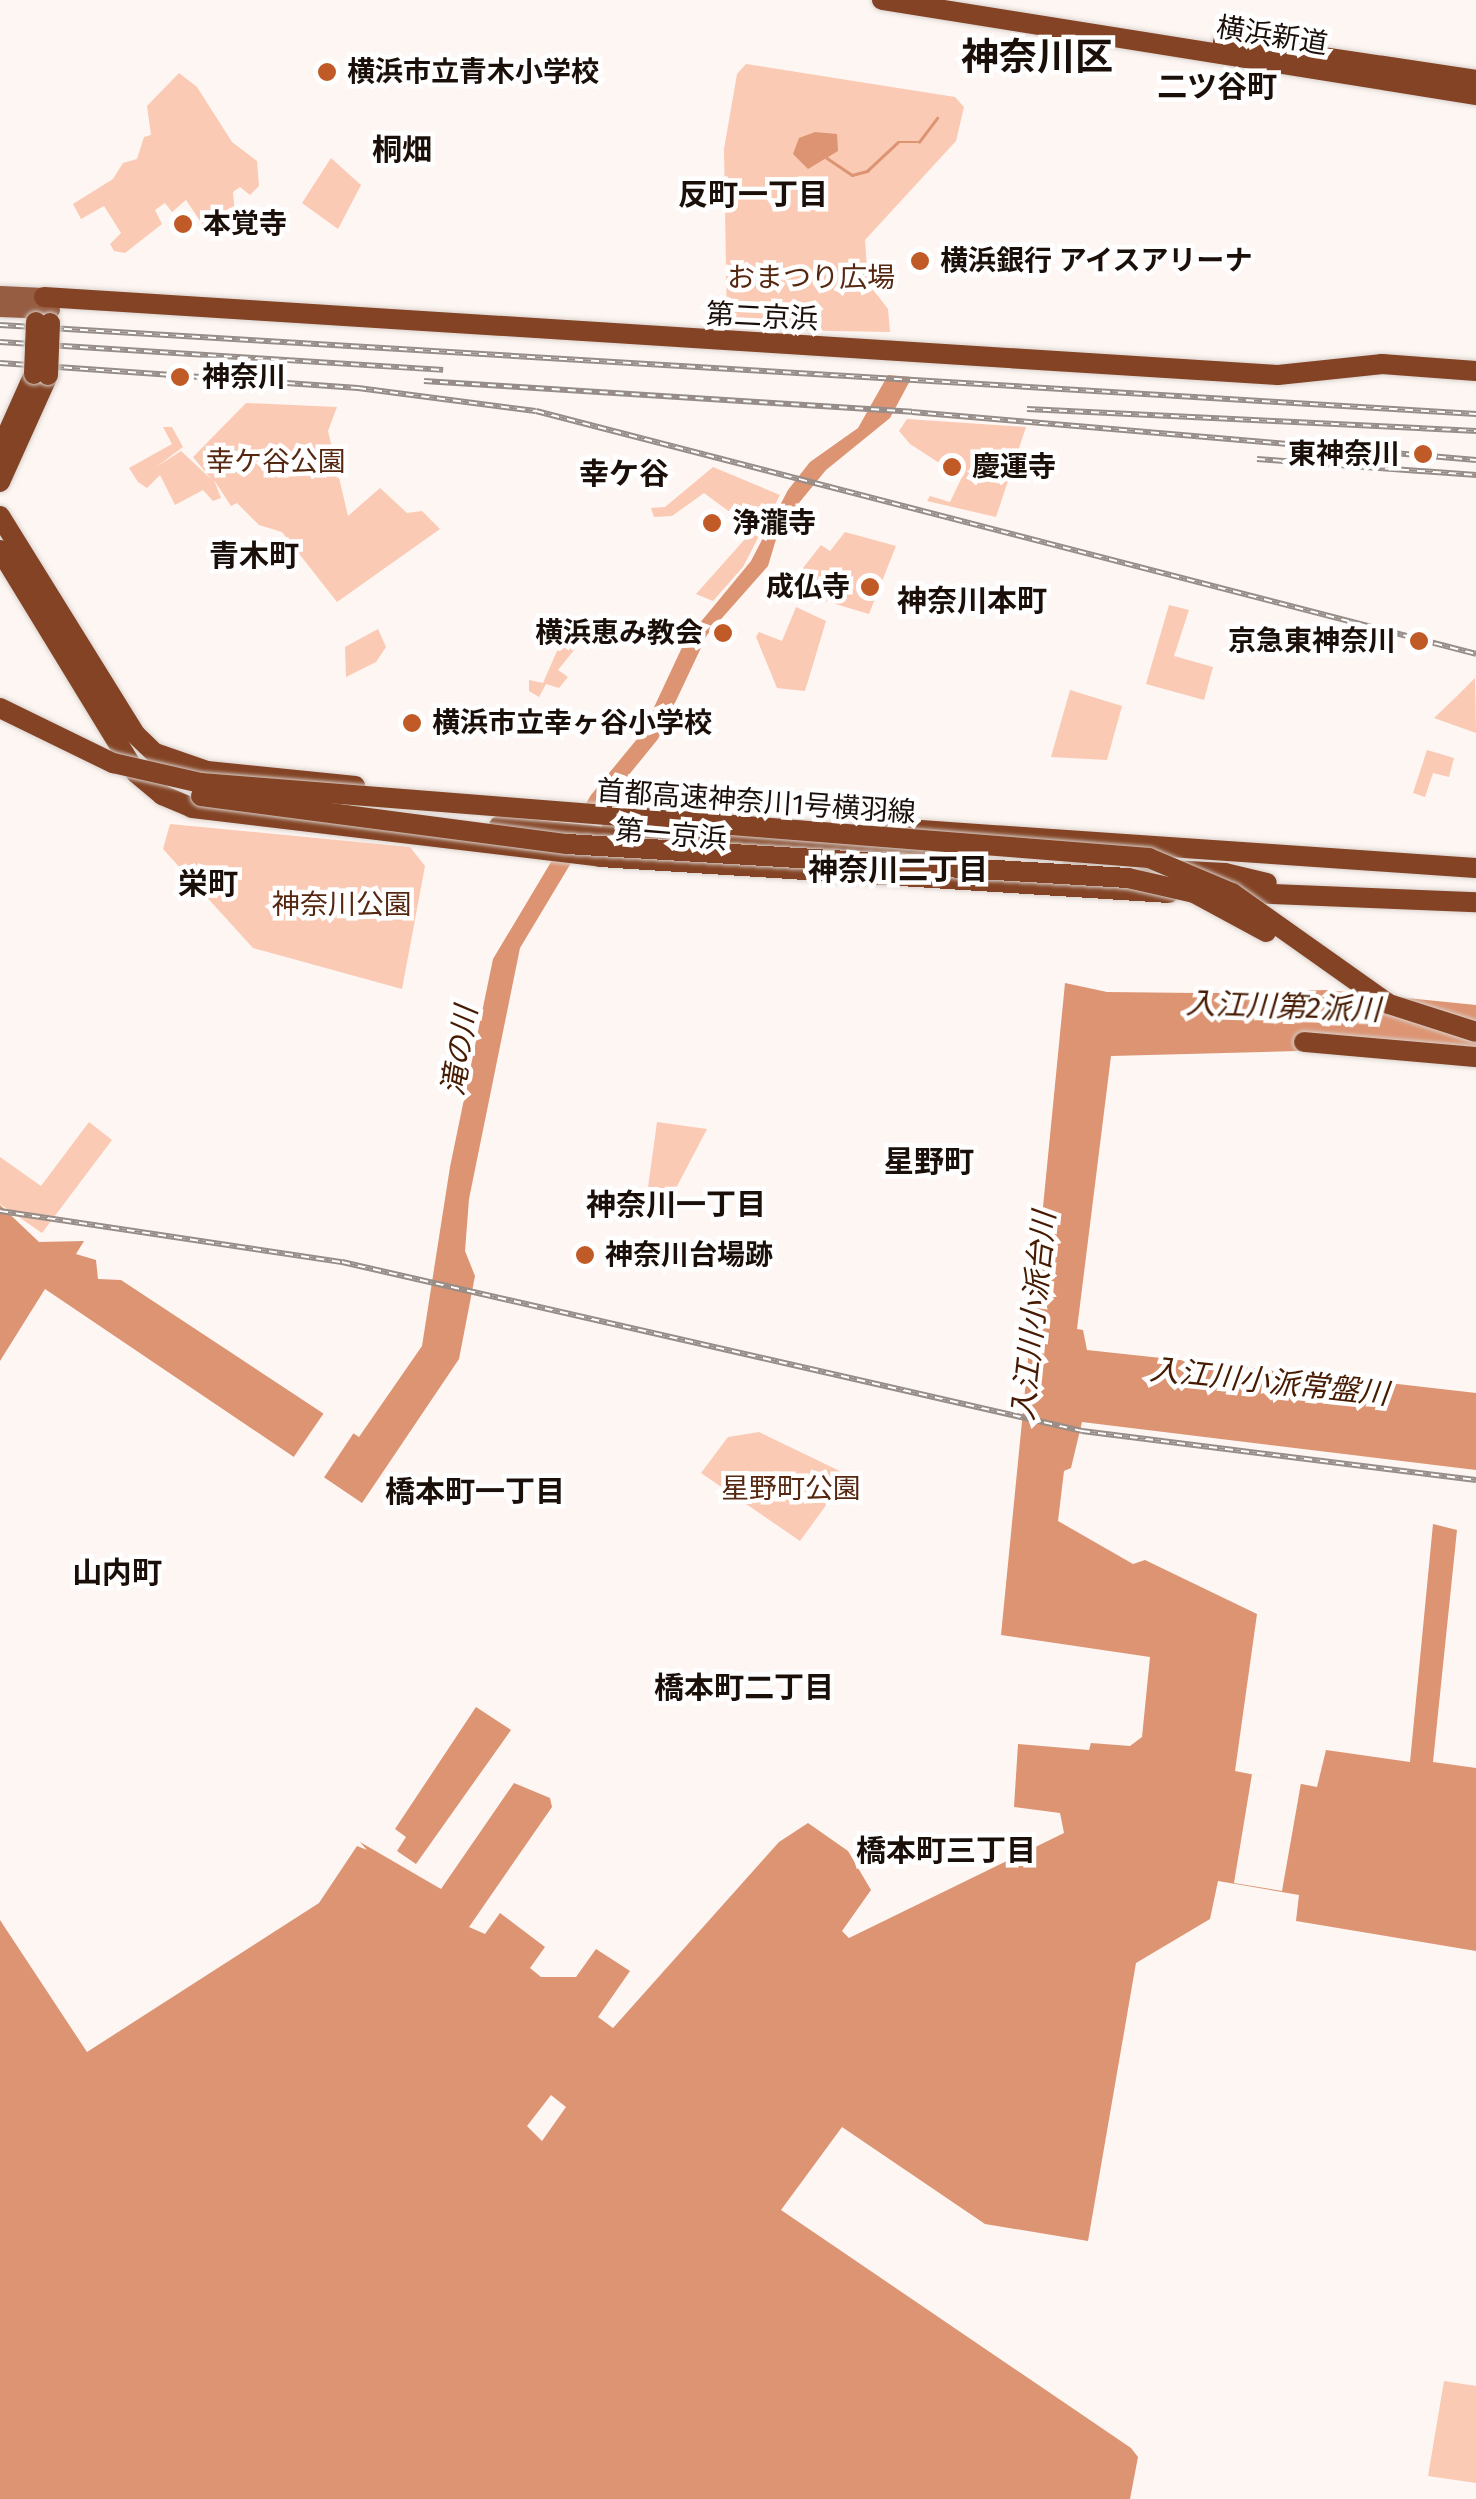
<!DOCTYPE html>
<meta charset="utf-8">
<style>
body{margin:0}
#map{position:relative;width:1476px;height:2499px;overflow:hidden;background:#fdf6f2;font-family:"Fira Sans","Noto Sans JP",sans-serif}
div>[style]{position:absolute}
.green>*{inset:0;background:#fbcab4}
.water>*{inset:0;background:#dc9473}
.pier>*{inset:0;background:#fdf6f2}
.stream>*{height:2.5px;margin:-1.25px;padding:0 1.25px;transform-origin:1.25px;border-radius:1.25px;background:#dc9473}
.roads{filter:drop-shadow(0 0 2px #d9d1cd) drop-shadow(0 0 2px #d9d1cd)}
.primary>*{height:18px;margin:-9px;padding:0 9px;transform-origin:9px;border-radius:9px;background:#965d43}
.highway>*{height:20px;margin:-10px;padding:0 10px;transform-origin:10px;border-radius:10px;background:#834324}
.rail>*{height:6px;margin-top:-3px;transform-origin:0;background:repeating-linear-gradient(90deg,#fff 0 8px,#968d88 0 16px);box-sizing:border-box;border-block:2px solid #968d88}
.bridges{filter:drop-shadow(0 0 2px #d9d1cd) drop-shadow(0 0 2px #d9d1cd)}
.highway-bridge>*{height:20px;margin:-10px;padding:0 10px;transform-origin:10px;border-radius:10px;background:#834324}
.dots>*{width:28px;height:28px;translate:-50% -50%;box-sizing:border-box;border:5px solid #fff;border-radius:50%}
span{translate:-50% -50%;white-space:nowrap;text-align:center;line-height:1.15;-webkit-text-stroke:9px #fff;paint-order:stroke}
.street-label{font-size:28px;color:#1b0f0a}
.poi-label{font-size:28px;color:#1b0f0a;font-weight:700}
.left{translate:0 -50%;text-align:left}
.right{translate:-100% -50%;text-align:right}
.park-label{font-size:28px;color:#572811}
.neighbourhood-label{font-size:30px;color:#1b0f0a;font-weight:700}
.water-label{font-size:30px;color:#471a02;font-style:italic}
.district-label{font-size:38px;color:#1b0f0a;font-weight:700}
</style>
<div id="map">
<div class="green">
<i style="clip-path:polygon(746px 64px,955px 97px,964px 107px,956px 141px,865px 240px,868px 283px,888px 309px,890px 332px,727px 329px,724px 149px,737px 74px)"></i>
<i style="clip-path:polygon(179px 73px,197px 87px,232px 142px,257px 161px,259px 186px,250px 195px,240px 187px,233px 192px,235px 215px,209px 234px,186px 200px,172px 212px,165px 203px,155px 210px,162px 224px,125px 253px,114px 251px,110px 244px,121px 233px,104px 206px,81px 219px,73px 204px,113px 179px,123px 163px,137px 159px,144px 137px,151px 135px,147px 106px)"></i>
<i style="clip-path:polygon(331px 158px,361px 185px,338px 229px,302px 203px)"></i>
<i style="clip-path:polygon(246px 403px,337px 407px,328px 431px,348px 516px,380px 488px,407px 513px,422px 511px,440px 529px,337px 602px,282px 532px,259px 525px,237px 503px,231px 506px,214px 480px,221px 498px,213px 501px,203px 490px,175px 505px,160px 475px,147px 488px,138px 482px,129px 468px,172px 444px,163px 427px,172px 427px,183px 447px,156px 467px,181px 451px,212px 480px,193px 457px)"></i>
<i style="clip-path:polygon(907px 419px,1026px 427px,996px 517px,927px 501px,930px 496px,950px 502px,966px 469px,951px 463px,947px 468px,910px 444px,899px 431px)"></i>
<i style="clip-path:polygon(713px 467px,780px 495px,743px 567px,713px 601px,696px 594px,745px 539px,746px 524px,704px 493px,672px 516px,654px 517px,651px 508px,665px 507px)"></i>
<i style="clip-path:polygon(845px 532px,896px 546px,869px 614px,798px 593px,808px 581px,803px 568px,821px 545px,830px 551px)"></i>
<i style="clip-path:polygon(1169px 605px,1189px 610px,1174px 656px,1213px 667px,1204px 700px,1146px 684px)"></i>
<i style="clip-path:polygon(796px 607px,826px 621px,805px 691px,777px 688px,756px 637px,759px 632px,782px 641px)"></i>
<i style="clip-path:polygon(378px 629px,386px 647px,376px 662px,346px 677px,345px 647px)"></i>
<i style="clip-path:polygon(575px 641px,579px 644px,558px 670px,568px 677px,559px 688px,546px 684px,539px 697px,529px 691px,529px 680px,543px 683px,557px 651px)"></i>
<i style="clip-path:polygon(1475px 678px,1476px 733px,1434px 718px,1456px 697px)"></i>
<i style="clip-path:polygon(1070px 690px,1122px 706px,1107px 760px,1051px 757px)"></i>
<i style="clip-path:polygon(1427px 750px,1454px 758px,1449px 777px,1433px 773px,1425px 797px,1413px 793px)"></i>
<i style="clip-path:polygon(170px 824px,410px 847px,425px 866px,402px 989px,253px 948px,163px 849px)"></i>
<i style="clip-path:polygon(89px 1122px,112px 1140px,42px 1233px,0 1204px,0 1157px,41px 1186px)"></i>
<i style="clip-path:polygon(657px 1122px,707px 1129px,675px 1190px,669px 1188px,662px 1202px,646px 1202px)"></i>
<i style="clip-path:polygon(759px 1432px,848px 1475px,800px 1541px,701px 1473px,728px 1437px)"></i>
<i style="clip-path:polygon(1444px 2381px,1476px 2386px,1476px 2483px,1428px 2476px)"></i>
</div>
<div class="water">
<i style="clip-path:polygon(815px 132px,837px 134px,838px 151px,808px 169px,793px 154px,799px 138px)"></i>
<i style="clip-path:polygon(888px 375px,912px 377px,890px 418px,826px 470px,780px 526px,768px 566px,707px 635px,658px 739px,610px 798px,520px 948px,469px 1199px,465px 1251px,475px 1276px,459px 1359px,362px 1503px,45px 1289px,0 1361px,0 1205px,39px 1242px,84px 1241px,76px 1254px,96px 1260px,98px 1279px,121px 1280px,359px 1437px,422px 1346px,450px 1167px,493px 959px,591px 795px,642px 733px,685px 641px,751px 561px,788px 490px,810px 462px,858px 428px)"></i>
<i style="clip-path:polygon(evenodd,1065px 983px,1107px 992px,1197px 993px,1198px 999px,1212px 999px,1213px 993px,1327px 990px,1476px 1005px,1476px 1063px,1334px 1050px,1111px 1056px,1077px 1329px,1083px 1330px,1087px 1350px,1327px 1376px,1348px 1371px,1354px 1379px,1476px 1393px,1476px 1470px,1082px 1422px,1071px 1468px,1064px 1471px,1058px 1521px,1133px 1564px,1145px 1560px,1257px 1614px,1235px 1771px,1317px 1787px,1326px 1750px,1410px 1762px,1433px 1524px,1457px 1530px,1433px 1762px,1476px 1768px,1476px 1951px,1296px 1921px,1299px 1895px,1218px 1881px,1210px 1919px,1136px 1963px,1088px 2241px,985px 2224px,842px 2127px,781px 2210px,1131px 2448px,1138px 2457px,1130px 2499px,0 2499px,0 1920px,87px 2052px,319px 1903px,357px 1846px,367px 1850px,360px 1842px,441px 1889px,514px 1783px,550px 1798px,552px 1807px,469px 1927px,485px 1934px,500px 1913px,545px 1947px,530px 1968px,541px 1977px,576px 1977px,596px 1949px,630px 1971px,598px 2017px,613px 2028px,779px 1842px,808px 1823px,848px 1851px,871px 1890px,842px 1931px,849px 1938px,1064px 1833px,1060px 1813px,1014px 1807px,1018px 1744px,1089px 1750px,1091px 1743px,1130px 1746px,1142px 1737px,1150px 1657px,1001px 1635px,1065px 983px,551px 2095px,566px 2107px,542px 2141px,527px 2126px,551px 2095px)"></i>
<i style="clip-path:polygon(476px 1707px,511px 1730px,416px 1864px,397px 1851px,406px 1837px,395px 1829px)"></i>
</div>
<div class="pier">
<i style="clip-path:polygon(326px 1410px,355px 1431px,323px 1479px,293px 1458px)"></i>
<i style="clip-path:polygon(1252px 1774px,1301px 1783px,1282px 1891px,1234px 1883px)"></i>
</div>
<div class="stream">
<i style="left:827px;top:158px;width:30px;rotate:34deg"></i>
<i style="left:852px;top:175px;width:16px;rotate:-15deg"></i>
<i style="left:867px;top:171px;width:42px;rotate:-43.1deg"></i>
<i style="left:898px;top:142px;width:21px"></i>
<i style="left:919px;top:142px;width:30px;rotate:-53deg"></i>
</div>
<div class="roads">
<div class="primary">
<i style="left:0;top:295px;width:44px;rotate:2.6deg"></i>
<i style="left:0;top:308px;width:51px;rotate:2.2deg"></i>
</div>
<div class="highway">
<i style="left:882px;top:0;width:602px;rotate:9.09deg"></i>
<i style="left:1223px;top:42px;width:256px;rotate:8.5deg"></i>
<i style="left:44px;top:297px;width:1236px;rotate:3.62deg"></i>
<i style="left:1278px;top:375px;width:105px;rotate:-6deg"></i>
<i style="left:1382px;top:364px;width:94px;rotate:4.3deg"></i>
<i style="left:0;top:450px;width:83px;rotate:-65.9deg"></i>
<i style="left:0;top:482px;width:117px;rotate:-65.8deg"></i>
<i style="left:0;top:516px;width:256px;rotate:58.2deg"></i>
<i style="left:135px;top:734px;width:28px;rotate:44deg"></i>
<i style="left:155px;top:753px;width:55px;rotate:19.1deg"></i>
<i style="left:207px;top:771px;width:149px;rotate:5.8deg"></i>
<i style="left:0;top:550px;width:261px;rotate:58.6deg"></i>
<i style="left:136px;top:773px;width:34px;rotate:40deg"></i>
<i style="left:162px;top:795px;width:33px;rotate:23deg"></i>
<i style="left:192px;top:808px;width:411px;rotate:6.8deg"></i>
<i style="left:600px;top:857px;width:570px;rotate:3.62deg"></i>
<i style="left:499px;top:826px;width:127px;rotate:5.9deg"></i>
<i style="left:612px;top:826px;width:306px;rotate:4.3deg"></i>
<i style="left:892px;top:828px;width:585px;rotate:3.92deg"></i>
<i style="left:1073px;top:865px;width:152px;rotate:3deg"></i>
<i style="left:1225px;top:873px;width:43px;rotate:13.4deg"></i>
<i style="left:1223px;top:892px;width:253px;rotate:2.3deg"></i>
<i style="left:1304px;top:1042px;width:173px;rotate:5deg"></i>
</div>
</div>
<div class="rail">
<i style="left:0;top:325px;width:1479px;rotate:3.45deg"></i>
<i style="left:0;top:342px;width:444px;rotate:3.6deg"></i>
<i style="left:0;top:363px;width:359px;rotate:4deg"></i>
<i style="left:358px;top:388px;width:179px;rotate:7.4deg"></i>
<i style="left:536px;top:411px;width:971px;rotate:14.49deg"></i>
<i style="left:424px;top:381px;width:489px;rotate:3.6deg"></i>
<i style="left:912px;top:412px;width:566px;rotate:4.86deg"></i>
<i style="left:1027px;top:409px;width:450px;rotate:2.8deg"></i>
<i style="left:1257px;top:459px;width:220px;rotate:4.2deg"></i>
<i style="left:0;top:1211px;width:346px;rotate:8.5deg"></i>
<i style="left:342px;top:1262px;width:759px;rotate:12.86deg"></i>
<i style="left:1082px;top:1431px;width:397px;rotate:7.1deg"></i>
</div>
<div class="bridges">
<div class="highway-bridge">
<i style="left:34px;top:374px;width:52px;rotate:-87.8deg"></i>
<i style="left:48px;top:375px;width:52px;rotate:-87.8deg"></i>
<i style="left:0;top:708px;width:126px;rotate:26deg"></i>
<i style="left:113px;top:763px;width:90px;rotate:12.8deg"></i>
<i style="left:201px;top:783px;width:951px;rotate:4.52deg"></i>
<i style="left:1149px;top:858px;width:90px;rotate:22.9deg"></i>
<i style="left:1232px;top:893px;width:192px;rotate:35.3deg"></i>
<i style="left:1389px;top:1004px;width:91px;rotate:17.8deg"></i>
<i style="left:201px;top:796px;width:369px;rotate:7.5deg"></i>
<i style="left:567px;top:844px;width:562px;rotate:3.47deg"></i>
<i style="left:1128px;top:878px;width:68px;rotate:12.8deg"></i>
<i style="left:1194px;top:893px;width:82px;rotate:28.4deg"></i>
</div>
</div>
<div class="dots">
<i style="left:327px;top:72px;background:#c05b28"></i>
<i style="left:183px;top:224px;background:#c05b28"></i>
<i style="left:920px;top:261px;background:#c05b28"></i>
<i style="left:180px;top:377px;background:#c05b28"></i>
<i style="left:1423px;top:454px;background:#c05b28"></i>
<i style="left:952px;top:467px;background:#c05b28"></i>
<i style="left:712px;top:523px;background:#c05b28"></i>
<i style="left:870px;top:587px;background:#c05b28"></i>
<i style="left:723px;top:633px;background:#c05b28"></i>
<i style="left:1419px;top:641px;background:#c05b28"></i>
<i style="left:412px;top:723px;background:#c05b28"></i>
<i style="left:585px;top:1255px;background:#c05b28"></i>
</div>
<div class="street-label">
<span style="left:1272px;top:36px;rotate:9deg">横浜新道</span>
<span style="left:762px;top:317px;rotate:3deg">第二京浜</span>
<span style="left:756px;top:802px;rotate:4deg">首都高速神奈川1号横羽線</span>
<span style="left:671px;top:835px;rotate:5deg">第一京浜</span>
</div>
<div class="poi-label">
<span class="left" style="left:347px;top:72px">横浜市立青木小学校</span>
<span class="left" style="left:203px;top:224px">本覚寺</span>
<span class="left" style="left:940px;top:261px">横浜銀行 アイスアリーナ</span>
<span class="left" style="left:202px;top:377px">神奈川</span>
<span class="right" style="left:1400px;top:454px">東神奈川</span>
<span class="left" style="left:972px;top:467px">慶運寺</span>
<span class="left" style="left:732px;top:523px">浄瀧寺</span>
<span class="right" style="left:850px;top:587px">成仏寺</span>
<span class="right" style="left:703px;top:633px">横浜恵み教会</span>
<span class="right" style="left:1396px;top:641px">京急東神奈川</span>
<span class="left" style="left:432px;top:723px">横浜市立幸ヶ谷小学校</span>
<span class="left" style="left:605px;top:1255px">神奈川台場跡</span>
</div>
<div class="park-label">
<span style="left:811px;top:278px">おまつり広場</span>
<span style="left:276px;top:462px">幸ケ谷公園</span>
<span style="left:342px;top:905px">神奈川公園</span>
<span style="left:791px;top:1489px">星野町公園</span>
</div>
<div class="neighbourhood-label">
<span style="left:1217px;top:87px">二ツ谷町</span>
<span style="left:402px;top:150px">桐畑</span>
<span style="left:753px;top:195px">反町一丁目</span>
<span style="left:624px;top:474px">幸ケ谷</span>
<span style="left:254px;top:556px">青木町</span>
<span style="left:972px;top:601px">神奈川本町</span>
<span style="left:898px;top:870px">神奈川二丁目</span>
<span style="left:208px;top:884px">栄町</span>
<span style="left:929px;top:1162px">星野町</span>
<span style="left:676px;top:1205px">神奈川一丁目</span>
<span style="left:475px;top:1492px">橋本町一丁目</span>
<span style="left:117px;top:1573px">山内町</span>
<span style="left:744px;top:1688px">橋本町二丁目</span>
<span style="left:946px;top:1851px">橋本町三丁目</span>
</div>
<div class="water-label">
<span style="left:1283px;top:1007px;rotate:2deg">入江川第2派川</span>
<span style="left:460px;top:1051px;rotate:-81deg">滝の川</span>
<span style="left:1034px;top:1316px;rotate:-84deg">入江川小派台川</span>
<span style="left:1269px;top:1382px;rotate:6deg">入江川小派常盤川</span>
</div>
<div class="district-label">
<span style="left:1037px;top:58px">神奈川区</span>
</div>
</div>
